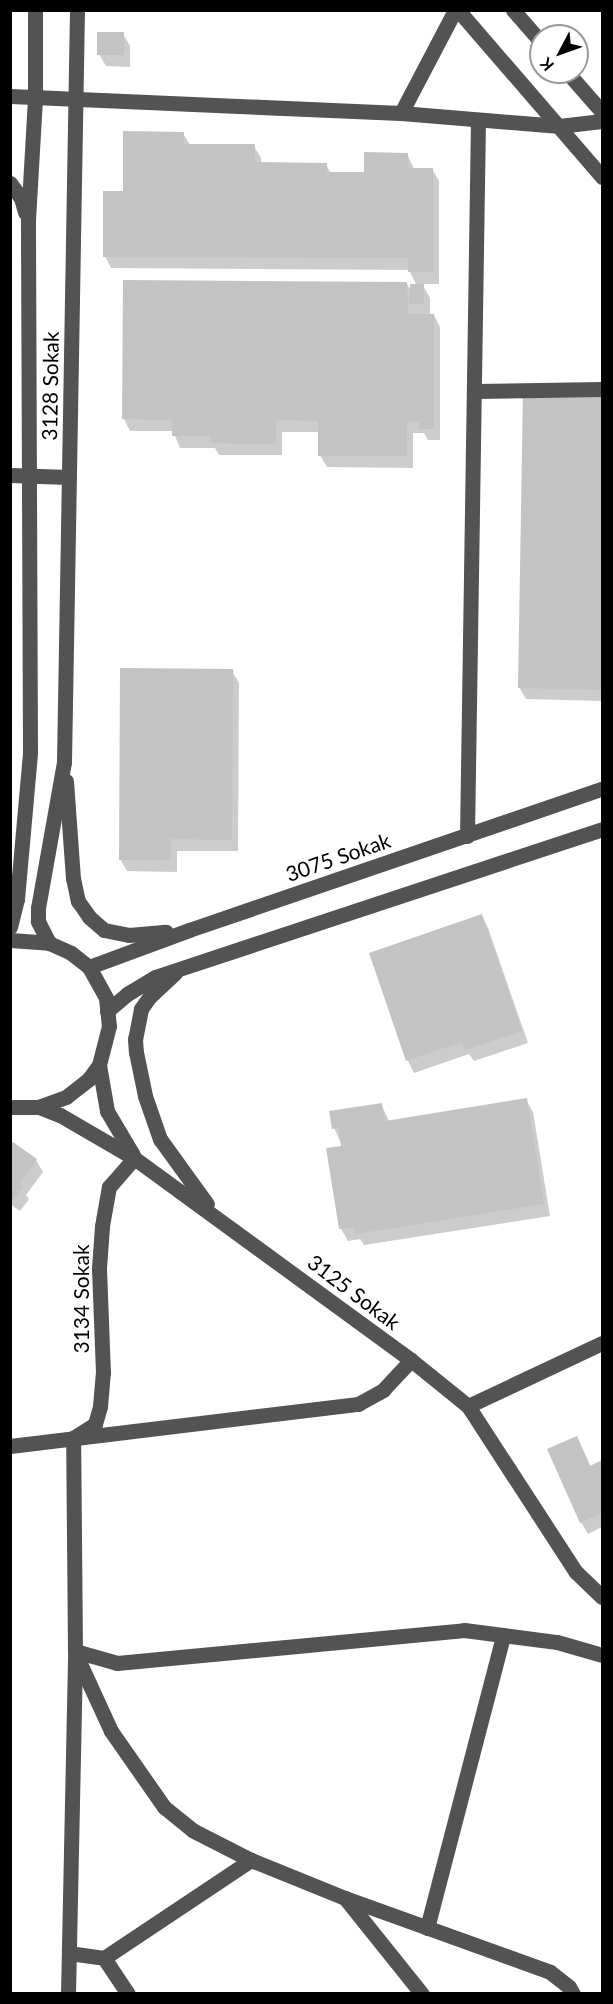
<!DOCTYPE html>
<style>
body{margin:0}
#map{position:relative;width:613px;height:2004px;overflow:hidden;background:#fff;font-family:Lato,sans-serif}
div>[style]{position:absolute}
.shadow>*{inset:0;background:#0003}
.building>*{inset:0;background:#c3c3c3}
.minor>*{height:15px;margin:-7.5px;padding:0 7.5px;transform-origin:7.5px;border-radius:7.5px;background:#535353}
span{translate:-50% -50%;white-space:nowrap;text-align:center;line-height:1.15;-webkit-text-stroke:4.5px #fff;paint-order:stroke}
.street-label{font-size:21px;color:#000}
.frame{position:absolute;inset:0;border:12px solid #000;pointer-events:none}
.north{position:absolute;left:529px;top:24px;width:60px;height:60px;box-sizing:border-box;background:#fff;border:2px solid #999;border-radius:50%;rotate:229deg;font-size:16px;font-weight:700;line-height:24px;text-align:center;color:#000}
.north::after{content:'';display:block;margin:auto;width:21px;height:27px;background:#000;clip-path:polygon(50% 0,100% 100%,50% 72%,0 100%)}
</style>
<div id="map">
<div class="shadow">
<i style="clip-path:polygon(123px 34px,130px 46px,130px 67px,106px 66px,99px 54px)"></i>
<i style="clip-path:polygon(183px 133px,190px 145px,254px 146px,261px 158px,261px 164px,326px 165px,331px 173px,365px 174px,407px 154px,414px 169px,432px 169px,439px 181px,439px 284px,422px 284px,430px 298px,430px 315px,434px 315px,440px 327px,440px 440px,428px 440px,424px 433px,413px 433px,413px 468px,327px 467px,320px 455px,320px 432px,282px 432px,282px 455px,219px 455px,215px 448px,180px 448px,173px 431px,130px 431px,124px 419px,407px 284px,411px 291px,417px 286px,409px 270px,111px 268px,105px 256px,124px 193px)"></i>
<i style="clip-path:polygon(602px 394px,602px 701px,526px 699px,519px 687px)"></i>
<i style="clip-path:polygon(232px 671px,239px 683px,238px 851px,177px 851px,177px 872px,127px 871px,120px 859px)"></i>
<i style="clip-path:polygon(482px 916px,488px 928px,528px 1043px,474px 1061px,469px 1054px,414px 1073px,408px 1061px,371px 954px)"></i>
<i style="clip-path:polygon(526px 1100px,533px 1112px,550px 1216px,364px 1245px,360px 1239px,348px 1241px,341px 1229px,328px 1149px,343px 1147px,334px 1128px,381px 1104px,389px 1121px)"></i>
<i style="clip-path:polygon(10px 1142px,36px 1160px,43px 1172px,26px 1195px,29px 1199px,20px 1211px,10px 1204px)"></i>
<i style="clip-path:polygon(583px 1450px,591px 1467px,602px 1462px,602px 1527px,588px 1534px,581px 1522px)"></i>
</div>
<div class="building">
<i style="clip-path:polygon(97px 32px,124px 32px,124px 55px,97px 55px)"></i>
<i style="clip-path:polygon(123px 131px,184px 132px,184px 144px,255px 144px,255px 162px,327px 163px,327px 172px,364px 172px,364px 152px,408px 153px,408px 168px,433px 168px,433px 272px,408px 272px,408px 258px,103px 257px,103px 191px,123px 191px)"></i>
<i style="clip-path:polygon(123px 280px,407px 282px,408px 314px,434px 314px,434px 429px,419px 429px,419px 422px,407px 421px,407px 456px,318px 456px,318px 421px,276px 420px,276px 444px,211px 443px,211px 436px,172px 436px,172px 420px,122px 419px)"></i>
<i style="clip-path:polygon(410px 284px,424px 284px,424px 304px,409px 304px)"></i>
<i style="clip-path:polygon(523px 390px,602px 392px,602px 690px,518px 688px)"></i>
<i style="clip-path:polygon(120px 668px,233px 669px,232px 840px,171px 839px,171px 860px,119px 860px)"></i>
<i style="clip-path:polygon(482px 914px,522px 1031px,465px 1050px,462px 1042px,406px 1061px,369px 953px)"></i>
<i style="clip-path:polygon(527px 1098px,544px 1204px,355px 1234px,354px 1227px,339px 1229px,326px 1148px,341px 1146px,338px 1128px,332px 1129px,329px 1111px,382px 1103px,385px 1121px)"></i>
<i style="clip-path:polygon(10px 1140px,37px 1159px,19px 1184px,23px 1186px,13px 1200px,10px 1198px)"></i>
<i style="clip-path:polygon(577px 1436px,590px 1466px,602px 1460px,602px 1513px,580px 1523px,547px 1449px)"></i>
</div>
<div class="minor">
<i style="left:458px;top:10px;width:221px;rotate:49.2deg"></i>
<i style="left:513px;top:10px;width:43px;rotate:48.8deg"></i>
<i style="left:567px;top:72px;width:53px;rotate:48.8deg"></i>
<i style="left:10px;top:96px;width:391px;rotate:2.5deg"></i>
<i style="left:401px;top:113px;width:159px;rotate:4.7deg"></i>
<i style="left:559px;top:126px;width:43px;rotate:-6.6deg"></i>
<i style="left:401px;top:113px;width:116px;rotate:-62.3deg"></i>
<i style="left:10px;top:183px;width:19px;rotate:54deg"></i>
<i style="left:21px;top:198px;width:15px;rotate:74deg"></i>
<i style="left:476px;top:391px;width:126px;rotate:-0.9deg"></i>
<i style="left:10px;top:475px;width:59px;rotate:1.9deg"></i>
<i style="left:66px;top:781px;width:97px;rotate:85.9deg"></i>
<i style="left:73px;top:878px;width:24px;rotate:78deg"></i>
<i style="left:78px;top:901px;width:19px;rotate:55deg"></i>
<i style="left:89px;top:917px;width:20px;rotate:41deg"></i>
<i style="left:104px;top:930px;width:25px;rotate:11deg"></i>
<i style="left:129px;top:935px;width:37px;rotate:-5deg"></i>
<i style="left:467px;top:836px;width:716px;rotate:-89.12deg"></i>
<i style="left:10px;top:927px;width:29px;rotate:-76deg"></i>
<i style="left:17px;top:899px;width:148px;rotate:-84.9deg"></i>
<i style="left:30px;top:752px;width:532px;rotate:-90.22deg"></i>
<i style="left:28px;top:220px;width:122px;rotate:-86.7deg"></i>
<i style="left:35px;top:98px;width:88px;rotate:-90deg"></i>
<i style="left:10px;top:940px;width:39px;rotate:4deg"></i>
<i style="left:49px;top:943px;width:24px;rotate:24deg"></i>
<i style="left:71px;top:953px;width:23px;rotate:38deg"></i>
<i style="left:89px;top:967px;width:35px;rotate:61deg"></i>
<i style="left:106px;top:998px;width:28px;rotate:84deg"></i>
<i style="left:109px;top:1026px;width:40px;rotate:104.4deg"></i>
<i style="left:99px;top:1065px;width:17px;rotate:126deg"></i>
<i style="left:89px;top:1079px;width:29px;rotate:142deg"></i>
<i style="left:66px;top:1097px;width:29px;rotate:160deg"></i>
<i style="left:39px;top:1107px;width:29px;rotate:180deg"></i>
<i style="left:49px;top:943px;width:25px;rotate:-117deg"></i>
<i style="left:38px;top:921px;width:13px;rotate:-90deg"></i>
<i style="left:38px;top:908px;width:148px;rotate:-79.9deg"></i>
<i style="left:64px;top:762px;width:752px;rotate:-89.01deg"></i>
<i style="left:89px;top:967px;width:107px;rotate:-20.3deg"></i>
<i style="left:189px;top:930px;width:436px;rotate:-18.9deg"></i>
<i style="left:175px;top:973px;width:34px;rotate:137deg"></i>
<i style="left:150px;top:996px;width:16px;rotate:125deg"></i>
<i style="left:141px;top:1009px;width:31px;rotate:101deg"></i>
<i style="left:135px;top:1039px;width:13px;rotate:86deg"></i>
<i style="left:136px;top:1052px;width:45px;rotate:78.4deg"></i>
<i style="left:145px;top:1096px;width:46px;rotate:70.8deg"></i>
<i style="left:160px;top:1139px;width:80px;rotate:54.1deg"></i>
<i style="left:107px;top:1011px;width:26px;rotate:-40deg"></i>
<i style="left:127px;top:994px;width:33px;rotate:-31deg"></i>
<i style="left:155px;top:977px;width:471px;rotate:-18.3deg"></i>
<i style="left:99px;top:1065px;width:47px;rotate:80.1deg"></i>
<i style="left:107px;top:1111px;width:51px;rotate:59.4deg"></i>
<i style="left:39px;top:1107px;width:22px;rotate:21deg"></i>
<i style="left:60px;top:1115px;width:86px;rotate:30.2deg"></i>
<i style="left:134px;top:1158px;width:343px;rotate:36.1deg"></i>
<i style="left:411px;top:1360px;width:73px;rotate:38.9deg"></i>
<i style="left:468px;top:1406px;width:198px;rotate:57deg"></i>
<i style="left:576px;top:1572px;width:36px;rotate:44deg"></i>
<i style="left:468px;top:1406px;width:148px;rotate:-25.2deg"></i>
<i style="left:10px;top:1446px;width:351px;rotate:-6.9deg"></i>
<i style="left:358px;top:1404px;width:29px;rotate:-29deg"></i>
<i style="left:383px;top:1390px;width:41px;rotate:-47deg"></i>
<i style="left:75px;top:1651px;width:44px;rotate:15.9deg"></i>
<i style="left:117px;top:1663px;width:349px;rotate:-5.4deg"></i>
<i style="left:464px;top:1630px;width:94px;rotate:7.4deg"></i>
<i style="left:557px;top:1642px;width:47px;rotate:16.1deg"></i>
<i style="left:77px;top:1657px;width:81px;rotate:65.3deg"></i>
<i style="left:111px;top:1731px;width:93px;rotate:55.1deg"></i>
<i style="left:164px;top:1807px;width:36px;rotate:39deg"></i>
<i style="left:192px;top:1830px;width:66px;rotate:27deg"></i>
<i style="left:251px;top:1860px;width:101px;rotate:22deg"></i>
<i style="left:345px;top:1898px;width:123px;rotate:51.3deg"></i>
<i style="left:345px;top:1898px;width:218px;rotate:19.8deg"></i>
<i style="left:550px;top:1972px;width:24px;rotate:38deg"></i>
<i style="left:569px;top:1987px;width:8px;rotate:60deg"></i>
<i style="left:427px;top:1928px;width:302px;rotate:-75.4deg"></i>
<i style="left:69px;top:1953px;width:35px;rotate:8deg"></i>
<i style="left:104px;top:1958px;width:177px;rotate:-33.7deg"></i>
<i style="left:104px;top:1958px;width:43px;rotate:56.3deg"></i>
<i style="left:68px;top:1994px;width:343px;rotate:-88.8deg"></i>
<i style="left:75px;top:1651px;width:213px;rotate:-90.5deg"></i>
<i style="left:73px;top:1438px;width:26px;rotate:-32deg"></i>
<i style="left:95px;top:1424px;width:19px;rotate:-74deg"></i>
<i style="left:100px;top:1406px;width:33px;rotate:-85deg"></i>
<i style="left:103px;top:1373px;width:105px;rotate:-92.2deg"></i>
<i style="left:99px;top:1268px;width:42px;rotate:-85.9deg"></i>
<i style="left:102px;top:1226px;width:40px;rotate:-80deg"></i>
<i style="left:109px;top:1187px;width:38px;rotate:-49deg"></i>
</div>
<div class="street-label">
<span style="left:50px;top:386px;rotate:-89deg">3128 Sokak</span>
<span style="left:338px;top:857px;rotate:-19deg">3075 Sokak</span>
<span style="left:354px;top:1292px;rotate:37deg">3125 Sokak</span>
<span style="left:81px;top:1299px;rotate:-90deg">3134 Sokak</span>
</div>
<div class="frame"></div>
<div class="north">K</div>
</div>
